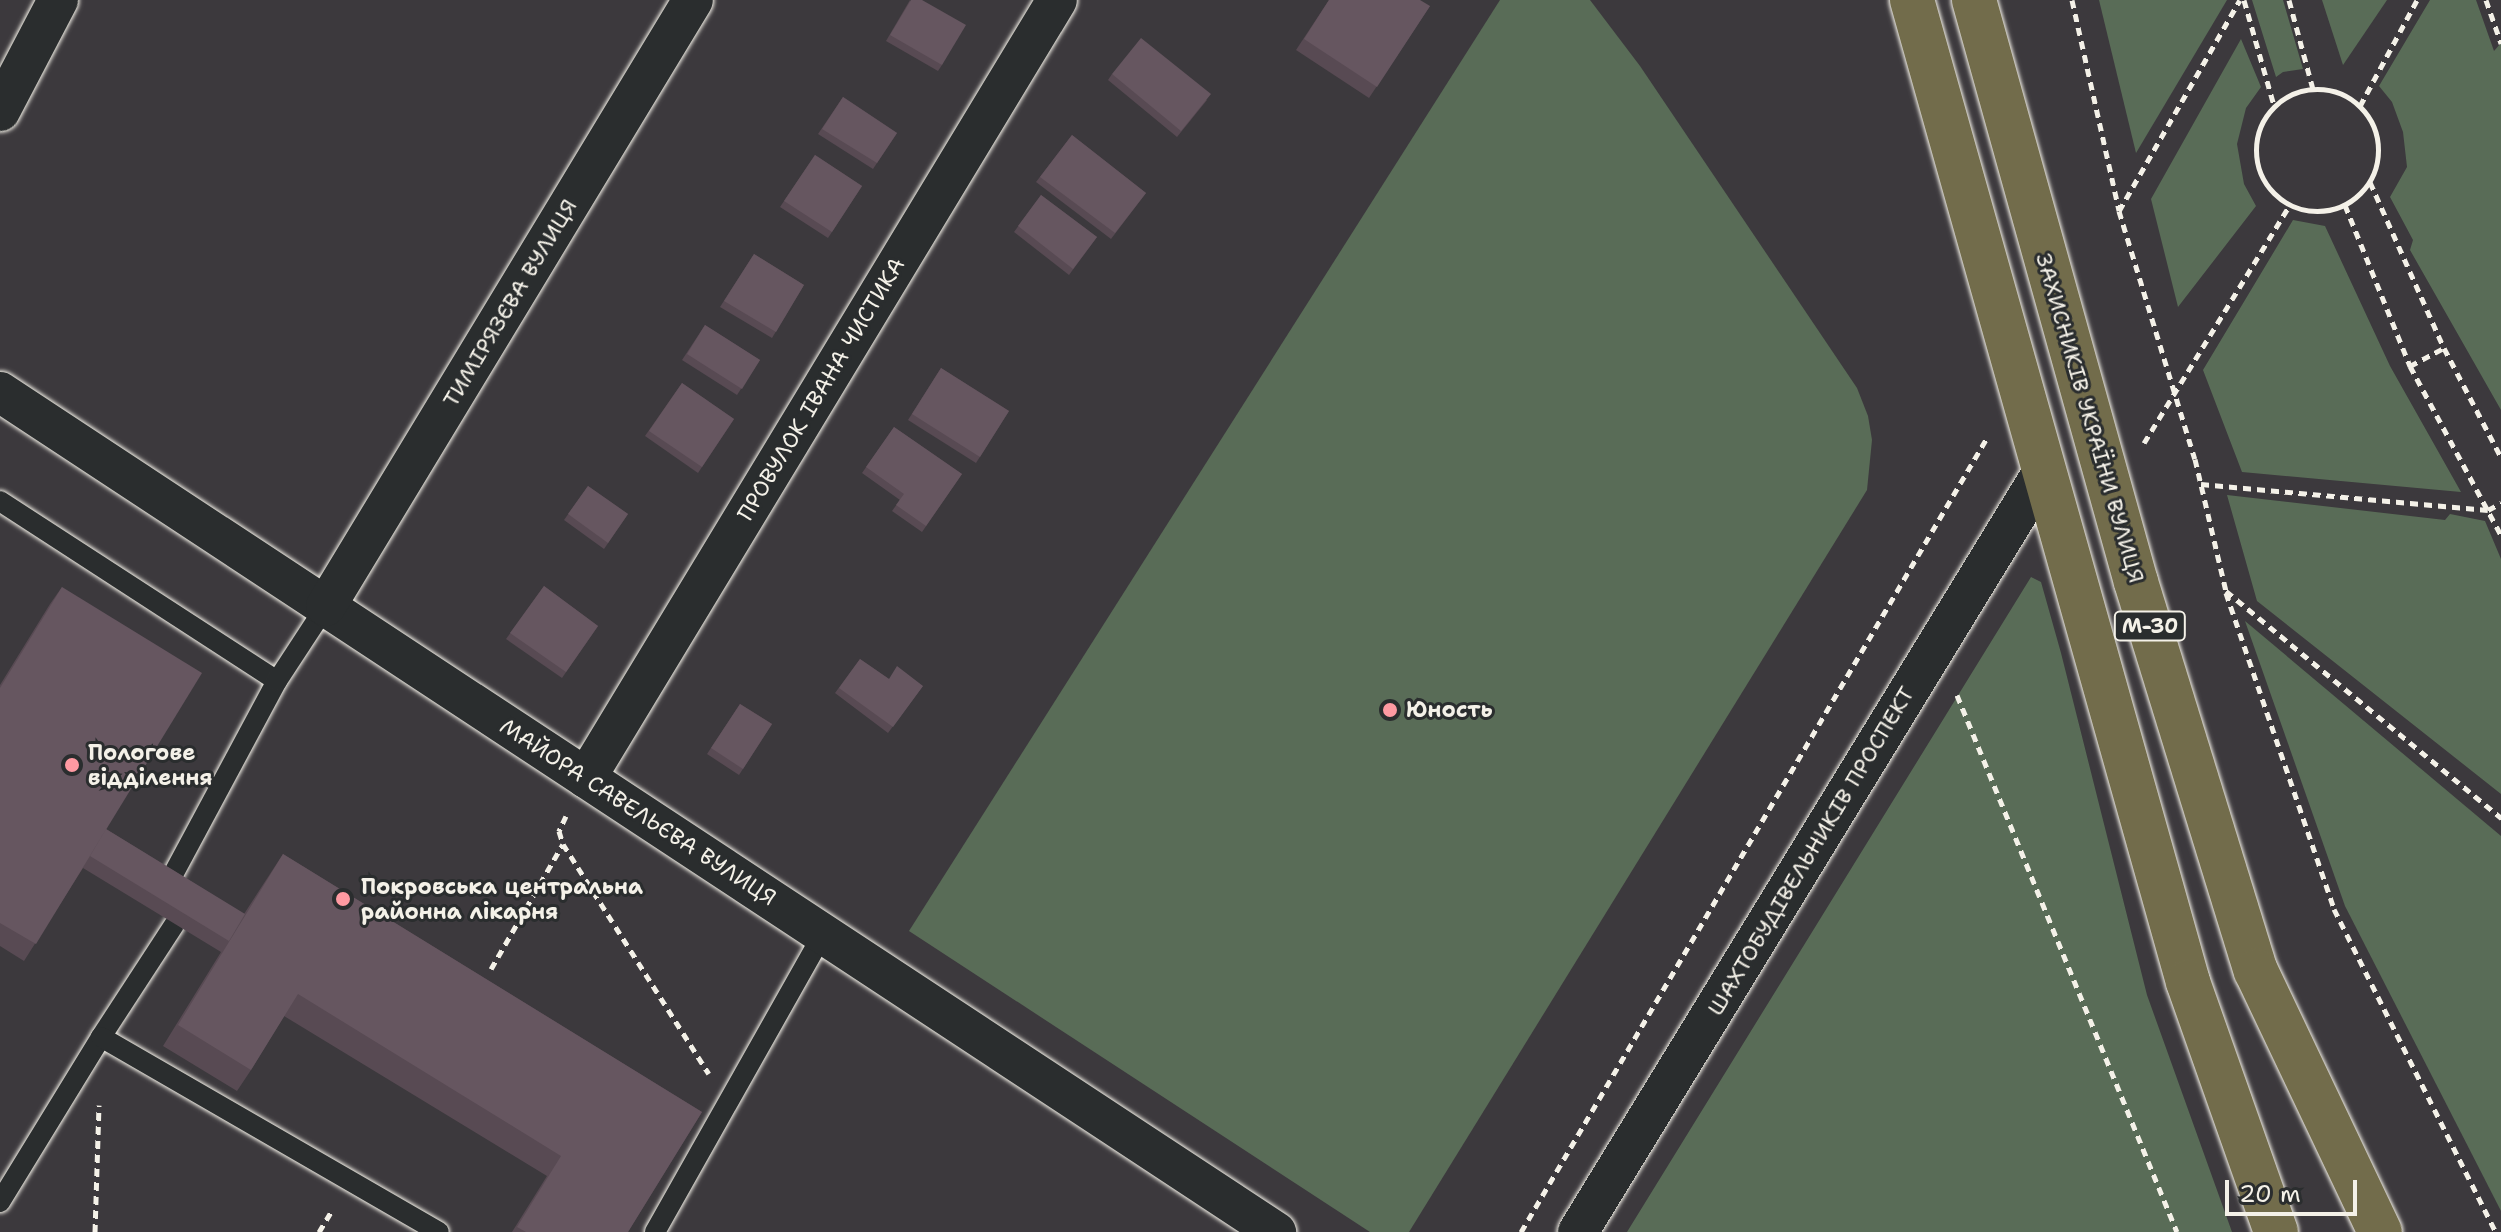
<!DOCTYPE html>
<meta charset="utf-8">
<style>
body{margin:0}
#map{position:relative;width:2501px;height:1232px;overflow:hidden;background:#3c393d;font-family:"Shantell Sans",sans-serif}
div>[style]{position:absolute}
.green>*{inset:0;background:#596c57}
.path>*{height:5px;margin-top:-2.5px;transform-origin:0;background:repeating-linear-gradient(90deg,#f4f1e8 0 8px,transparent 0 14px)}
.path>.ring{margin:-2.5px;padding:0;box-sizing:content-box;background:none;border:5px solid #f4f1e8;border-radius:50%}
.roads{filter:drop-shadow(0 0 2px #f4f1e8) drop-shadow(0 0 2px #f4f1e8)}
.lane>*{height:20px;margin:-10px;padding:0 10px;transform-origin:10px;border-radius:10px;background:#2a2d2e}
.street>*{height:40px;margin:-20px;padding:0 20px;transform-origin:20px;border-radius:20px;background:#2a2d2e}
.highway>*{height:44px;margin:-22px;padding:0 22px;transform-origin:22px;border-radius:22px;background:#726c4b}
.wall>*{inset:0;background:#584a53}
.building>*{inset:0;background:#665660}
.dots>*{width:22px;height:22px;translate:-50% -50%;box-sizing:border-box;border:4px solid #2a2d2e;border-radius:50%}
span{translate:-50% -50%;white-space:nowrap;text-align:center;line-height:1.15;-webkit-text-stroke:6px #2a2d2e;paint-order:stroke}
.shield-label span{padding:2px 6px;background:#2a2d2e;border:2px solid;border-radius:6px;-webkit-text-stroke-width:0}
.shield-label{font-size:20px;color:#f4f1e8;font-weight:700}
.street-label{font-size:22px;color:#f4f1e8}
.poi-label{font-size:22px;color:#f4f1e8;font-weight:700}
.left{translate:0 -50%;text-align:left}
.scale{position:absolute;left:2225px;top:1180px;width:132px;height:36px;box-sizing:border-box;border:4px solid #f4f1e8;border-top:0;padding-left:10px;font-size:24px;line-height:28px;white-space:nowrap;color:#f4f1e8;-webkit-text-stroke:6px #2a2d2e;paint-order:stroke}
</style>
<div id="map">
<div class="green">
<i style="clip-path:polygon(1500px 0,1590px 0,1640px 66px,1857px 388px,1868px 416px,1872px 440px,1867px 490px,1409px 1232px,1370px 1232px,909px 931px)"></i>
<i style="clip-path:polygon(2099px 0,2227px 0,2136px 153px)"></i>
<i style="clip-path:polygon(2252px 0,2283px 0,2303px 69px,2283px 72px,2276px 77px)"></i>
<i style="clip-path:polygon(2322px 0,2387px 0,2343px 65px)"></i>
<i style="clip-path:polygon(2430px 0,2476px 0,2494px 51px,2501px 43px,2501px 410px,2410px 250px,2413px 240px,2390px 197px,2407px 167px,2403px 132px,2392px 102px,2379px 86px)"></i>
<i style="clip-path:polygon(2241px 39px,2261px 87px,2246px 108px,2237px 144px,2244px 184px,2256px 206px,2178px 307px,2151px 199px)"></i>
<i style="clip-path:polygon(2293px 220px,2325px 226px,2390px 366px,2461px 492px,2242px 472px,2203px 370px)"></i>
<i style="clip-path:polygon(2227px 495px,2445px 520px,2450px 514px,2485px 521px,2501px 559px,2501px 794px,2257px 601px)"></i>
<i style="clip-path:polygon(2031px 577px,2041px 582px,2061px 653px,2147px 995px,2232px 1232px,1627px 1232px)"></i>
<i style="clip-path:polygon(2245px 621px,2501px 836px,2501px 1211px,2345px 906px)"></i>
</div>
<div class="path">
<i style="left:2072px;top:0;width:216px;rotate:77.4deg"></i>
<i style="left:2119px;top:211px;width:259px;rotate:73deg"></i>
<i style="left:2195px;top:459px;width:136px;rotate:76.8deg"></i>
<i style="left:2226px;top:591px;width:357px;rotate:39.5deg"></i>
<i style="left:2244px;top:0;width:109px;rotate:74.1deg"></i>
<i style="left:2289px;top:0;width:92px;rotate:74.9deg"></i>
<i style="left:2486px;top:0;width:46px;rotate:70.8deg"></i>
<i class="ring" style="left:2256px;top:89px;width:117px;height:117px"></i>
<i style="left:2360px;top:106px;width:120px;rotate:-61.7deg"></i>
<i style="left:2370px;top:182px;width:182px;rotate:66deg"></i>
<i style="left:2444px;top:348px;width:123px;rotate:62.4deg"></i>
<i style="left:2345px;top:205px;width:174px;rotate:68deg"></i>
<i style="left:2410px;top:366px;width:192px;rotate:61.7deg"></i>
<i style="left:2119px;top:211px;width:243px;rotate:-60.2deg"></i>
<i style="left:2410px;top:366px;width:38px;rotate:-28deg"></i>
<i style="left:2144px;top:443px;width:279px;rotate:-58.5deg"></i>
<i style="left:2201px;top:484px;width:288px;rotate:5.2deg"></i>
<i style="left:2488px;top:510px;width:15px;rotate:-28deg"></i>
<i style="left:2226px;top:593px;width:334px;rotate:71.1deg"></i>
<i style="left:2334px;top:909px;width:361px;rotate:63.4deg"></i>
<i style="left:1957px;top:695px;width:580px;rotate:67.72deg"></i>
<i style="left:566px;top:816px;width:17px;rotate:115deg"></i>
<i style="left:559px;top:831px;width:14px;rotate:73deg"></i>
<i style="left:563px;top:844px;width:272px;rotate:57.6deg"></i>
<i style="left:491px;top:969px;width:144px;rotate:-60.1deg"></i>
<i style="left:95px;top:1232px;width:127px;rotate:-88.2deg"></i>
<i style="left:319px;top:1232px;width:27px;rotate:-59deg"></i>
<i style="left:1521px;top:1232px;width:923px;rotate:-59.6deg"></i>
</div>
<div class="roads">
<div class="lane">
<i style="left:0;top:501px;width:330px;rotate:33deg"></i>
<i style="left:168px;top:884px;width:230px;rotate:-61.8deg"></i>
<i style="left:277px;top:681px;width:90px;rotate:-56.8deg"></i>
<i style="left:101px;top:1037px;width:134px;rotate:-56.9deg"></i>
<i style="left:0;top:1202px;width:193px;rotate:-58.5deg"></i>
<i style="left:101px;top:1037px;width:390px;rotate:30deg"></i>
<i style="left:655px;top:1232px;width:342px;rotate:-60.6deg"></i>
</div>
<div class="street">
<i style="left:0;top:111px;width:125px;rotate:-62.4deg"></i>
<i style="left:0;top:392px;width:1528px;rotate:33.36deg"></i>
<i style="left:326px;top:606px;width:708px;rotate:-58.8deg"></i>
<i style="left:586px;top:778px;width:909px;rotate:-58.81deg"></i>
<i style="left:1578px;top:1232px;width:893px;rotate:-58.55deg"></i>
</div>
<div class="highway">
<i style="left:1912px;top:0;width:1020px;rotate:74.3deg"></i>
<i style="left:2188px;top:982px;width:265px;rotate:70.6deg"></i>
<i style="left:1974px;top:0;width:604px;rotate:74.45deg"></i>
<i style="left:2136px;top:582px;width:407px;rotate:72.9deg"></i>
<i style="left:2256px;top:971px;width:289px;rotate:64.6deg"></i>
</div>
</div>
<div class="wall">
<i style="clip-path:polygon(910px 0,942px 65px,938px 71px,886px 41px)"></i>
<i style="clip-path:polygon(1329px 0,1430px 6px,1369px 98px,1296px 50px)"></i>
<i style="clip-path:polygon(1112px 74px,1207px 100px,1177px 137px,1108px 80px)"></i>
<i style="clip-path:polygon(843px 97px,897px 133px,873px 169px,818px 134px)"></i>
<i style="clip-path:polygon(1072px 135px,1146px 193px,1111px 239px,1036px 182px)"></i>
<i style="clip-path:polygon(815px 155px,862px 186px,828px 238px,780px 207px)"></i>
<i style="clip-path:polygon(1041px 195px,1097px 237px,1069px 275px,1014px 232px)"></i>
<i style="clip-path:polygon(754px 254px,804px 285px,772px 338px,720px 307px)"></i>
<i style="clip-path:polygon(705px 325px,760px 360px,737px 395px,682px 360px)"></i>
<i style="clip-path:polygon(941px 368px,1009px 411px,976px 463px,908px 420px)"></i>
<i style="clip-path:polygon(682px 383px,734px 419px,698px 473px,645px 436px)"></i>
<i style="clip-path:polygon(894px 427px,962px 474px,922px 532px,892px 511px,900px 500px,862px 473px)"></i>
<i style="clip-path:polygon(588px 486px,628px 514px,604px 549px,564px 520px)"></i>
<i style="clip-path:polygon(544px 586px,598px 626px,562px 678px,506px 639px)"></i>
<i style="clip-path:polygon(62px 587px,106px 829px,244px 914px,283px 854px,702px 1112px,628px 1232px,512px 1232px,547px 1176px,284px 1016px,251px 1070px,237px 1091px,163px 1046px,221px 952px,83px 868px,24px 961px,0 946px,0 685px,50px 604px)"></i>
<i style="clip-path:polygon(860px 659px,889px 679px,923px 686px,888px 733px,835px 693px)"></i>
<i style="clip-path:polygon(740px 704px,772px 724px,739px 775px,707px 754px)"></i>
</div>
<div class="building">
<i style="clip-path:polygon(911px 0,922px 0,966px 25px,942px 65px,890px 35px)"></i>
<i style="clip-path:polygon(1329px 0,1420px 0,1430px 6px,1377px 87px,1304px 39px)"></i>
<i style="clip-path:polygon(1141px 38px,1211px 94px,1181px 131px,1112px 74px)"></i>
<i style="clip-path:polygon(843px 97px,897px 133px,877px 163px,822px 129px)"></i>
<i style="clip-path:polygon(1072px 135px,1146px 193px,1115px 233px,1040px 177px)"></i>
<i style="clip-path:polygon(815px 155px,862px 186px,832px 232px,784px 201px)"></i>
<i style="clip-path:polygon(1041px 195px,1097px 237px,1073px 269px,1018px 226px)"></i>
<i style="clip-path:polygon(754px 254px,804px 285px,776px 332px,724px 301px)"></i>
<i style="clip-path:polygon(705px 325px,760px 360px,742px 389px,687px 354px)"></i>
<i style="clip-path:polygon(941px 368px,1009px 411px,980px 457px,912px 414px)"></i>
<i style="clip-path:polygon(682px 383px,734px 419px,702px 467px,649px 431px)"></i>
<i style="clip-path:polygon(894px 427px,962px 474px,926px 526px,896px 505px,904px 494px,866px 467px)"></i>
<i style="clip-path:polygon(588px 486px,628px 514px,608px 543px,568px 514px)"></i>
<i style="clip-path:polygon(544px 586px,598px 626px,566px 672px,510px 633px)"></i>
<i style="clip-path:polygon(62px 587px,202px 673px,36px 944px,0 923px,0 688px)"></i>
<i style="clip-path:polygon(860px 659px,889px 679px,897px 666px,923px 686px,893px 727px,839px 688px)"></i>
<i style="clip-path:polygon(740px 704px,772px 724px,743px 769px,711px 748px)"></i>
<i style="clip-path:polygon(106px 829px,245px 914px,229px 941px,90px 856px)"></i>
<i style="clip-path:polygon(283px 854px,702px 1112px,628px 1232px,526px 1232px,517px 1227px,561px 1156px,298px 994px,251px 1070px,178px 1025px)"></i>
</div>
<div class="dots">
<i style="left:1390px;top:710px;background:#ff9aa2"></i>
<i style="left:72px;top:765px;background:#ff9aa2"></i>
<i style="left:343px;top:899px;background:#ff9aa2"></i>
</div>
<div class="shield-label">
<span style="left:2150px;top:626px">М-30</span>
</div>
<div class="street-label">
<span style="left:510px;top:303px;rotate:-59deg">ТИМІРЯЗЄВА ВУЛИЦЯ</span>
<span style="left:821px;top:389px;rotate:-59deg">ПРОВУЛОК ІВАНА ЧИСТИКА</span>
<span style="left:2090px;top:418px;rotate:74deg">ЗАХИСНИКІВ УКРАЇНИ ВУЛИЦЯ</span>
<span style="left:638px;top:812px;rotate:33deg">МАЙОРА САВЕЛЬЄВА ВУЛИЦЯ</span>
<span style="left:1811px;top:851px;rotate:-59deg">ШАХТОБУДІВЕЛЬНИКІВ ПРОСПЕКТ</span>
</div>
<div class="poi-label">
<span class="left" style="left:1406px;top:710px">Юность</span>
<span class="left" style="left:88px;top:765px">Пологове<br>відділення</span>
<span class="left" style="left:361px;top:899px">Покровська центральна<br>районна лікарня</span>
</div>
<div class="scale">20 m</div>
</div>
